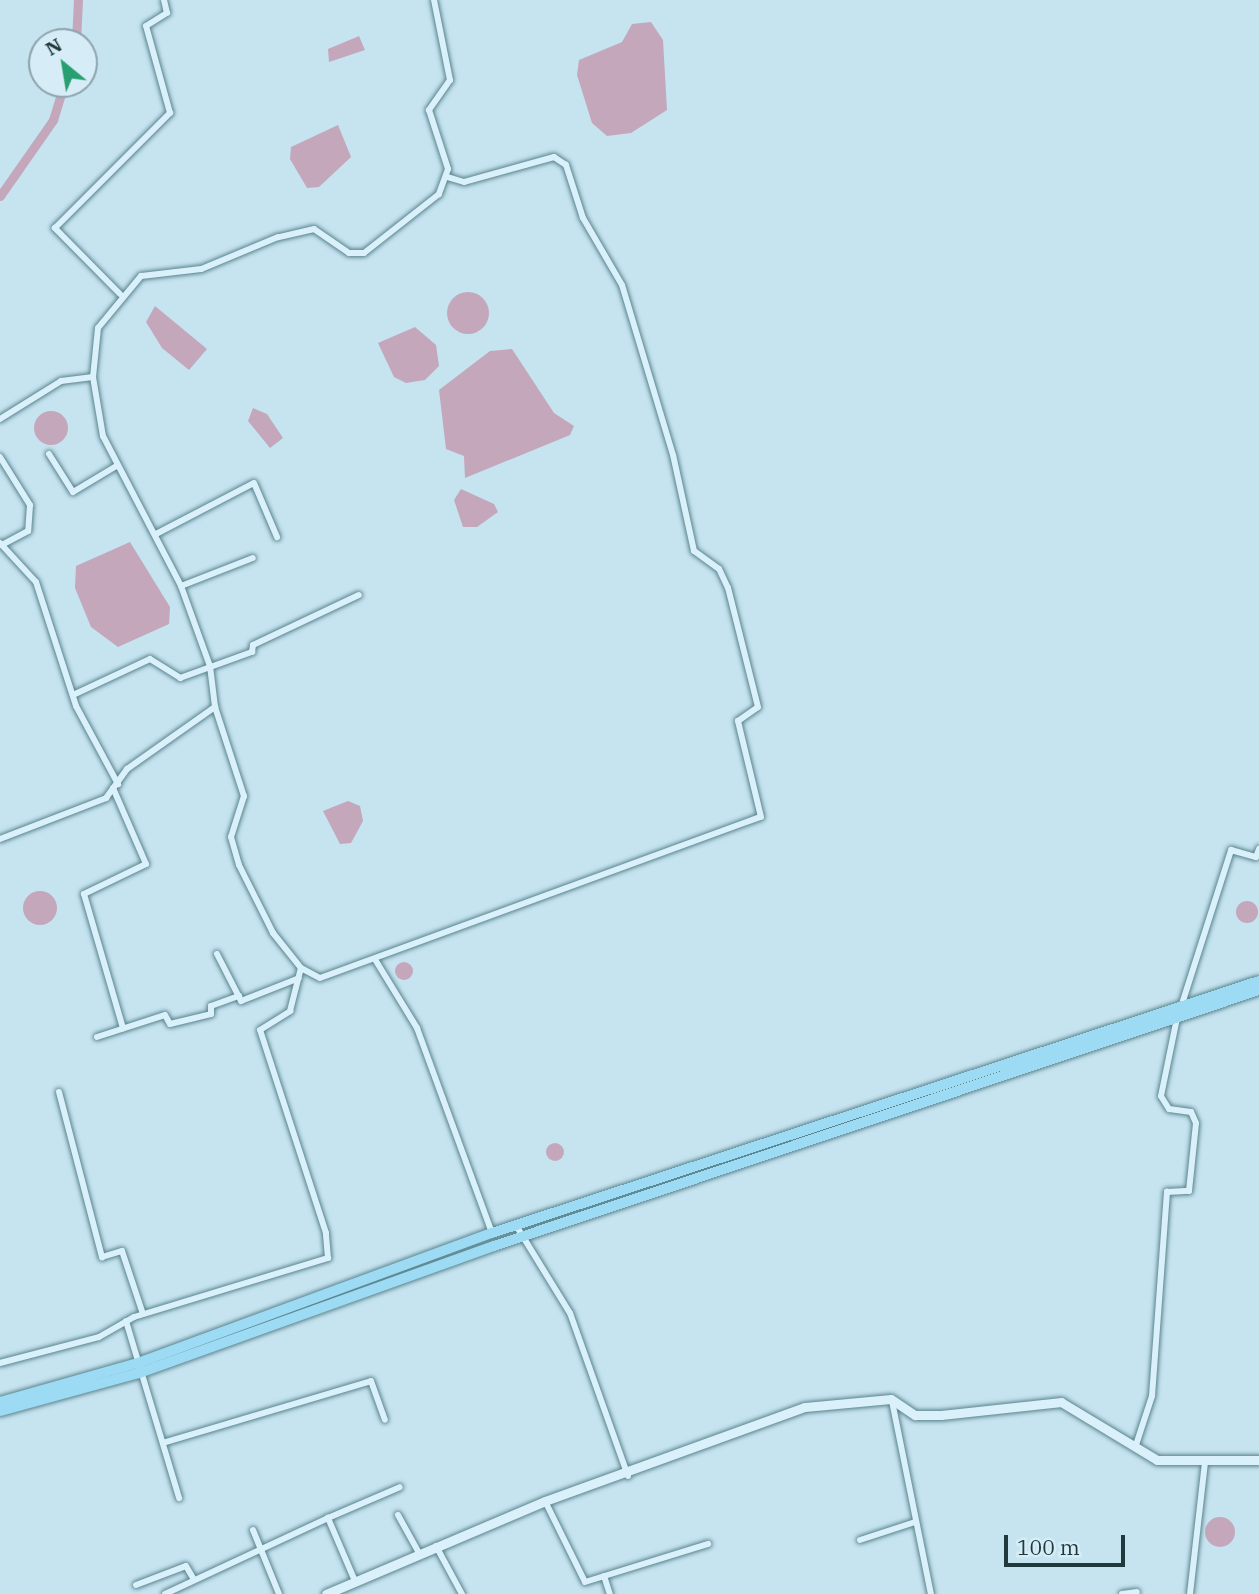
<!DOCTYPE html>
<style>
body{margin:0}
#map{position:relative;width:1259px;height:1594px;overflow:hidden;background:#c6e3f0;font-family:"IBM Plex Serif",serif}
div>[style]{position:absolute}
.water>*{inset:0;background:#c4a7bb}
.round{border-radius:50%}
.canal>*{height:9px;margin:-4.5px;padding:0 4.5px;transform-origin:4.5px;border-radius:4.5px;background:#c4a7bb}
.roads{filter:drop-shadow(0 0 2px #5a858d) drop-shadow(0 0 2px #5a858d)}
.street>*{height:6px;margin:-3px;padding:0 3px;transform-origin:3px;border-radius:3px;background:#daf0fa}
.secondary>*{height:9px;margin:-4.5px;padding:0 4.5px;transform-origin:4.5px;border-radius:4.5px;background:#daf0fa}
.primary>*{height:10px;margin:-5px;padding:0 5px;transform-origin:5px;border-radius:5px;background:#9ddaf4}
span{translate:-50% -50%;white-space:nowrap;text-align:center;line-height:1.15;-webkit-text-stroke:5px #d6ecf7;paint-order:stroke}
.north{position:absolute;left:28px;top:28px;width:70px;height:70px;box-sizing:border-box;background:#d6ecf7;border:2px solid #8da4ac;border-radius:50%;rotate:330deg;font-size:19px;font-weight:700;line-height:28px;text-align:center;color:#1f393c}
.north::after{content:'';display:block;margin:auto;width:24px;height:32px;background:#289f70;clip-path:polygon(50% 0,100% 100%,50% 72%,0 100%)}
.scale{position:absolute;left:1004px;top:1535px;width:121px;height:32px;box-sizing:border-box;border:4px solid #1f393c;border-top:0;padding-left:9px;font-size:21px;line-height:24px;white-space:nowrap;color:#1f393c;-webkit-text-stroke:5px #d6ecf7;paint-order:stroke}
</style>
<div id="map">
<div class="water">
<i style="clip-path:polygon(651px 22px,663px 40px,667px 110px,631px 133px,607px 136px,592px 123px,577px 75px,579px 60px,622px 42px,632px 24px)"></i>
<i style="clip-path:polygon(359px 36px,365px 50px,329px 62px,328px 49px)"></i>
<i style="clip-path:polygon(338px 125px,351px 157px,319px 187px,307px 188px,290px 159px,291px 147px)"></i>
<i class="round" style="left:447px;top:292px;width:42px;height:42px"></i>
<i style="clip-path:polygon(155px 306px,207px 349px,189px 370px,162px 348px,146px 322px)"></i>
<i style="clip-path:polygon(415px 327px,436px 345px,439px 366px,425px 380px,406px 383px,394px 377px,378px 343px)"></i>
<i style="clip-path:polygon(512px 349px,554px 413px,574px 426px,570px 435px,465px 478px,464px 456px,446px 449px,439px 390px,490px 351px)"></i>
<i style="clip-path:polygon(253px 408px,267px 414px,283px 438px,270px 448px,248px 421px)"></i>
<i class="round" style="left:34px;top:411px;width:34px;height:34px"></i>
<i style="clip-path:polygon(461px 489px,494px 504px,498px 512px,477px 527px,463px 527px,454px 500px)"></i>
<i style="clip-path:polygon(130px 542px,170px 607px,169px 624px,118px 647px,91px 627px,75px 588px,76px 566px)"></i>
<i style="clip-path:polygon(348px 801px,360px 806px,363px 821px,351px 843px,340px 844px,323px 811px)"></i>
<i class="round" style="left:23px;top:891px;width:34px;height:34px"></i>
<i class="round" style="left:1236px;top:901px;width:22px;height:22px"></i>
<i class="round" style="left:395px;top:962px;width:18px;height:18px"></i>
<i class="round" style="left:546px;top:1143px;width:18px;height:18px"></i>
<i class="round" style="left:1205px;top:1517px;width:30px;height:30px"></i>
</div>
<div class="canal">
<i style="left:76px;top:42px;width:42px;rotate:-87.3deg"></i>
<i style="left:0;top:196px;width:93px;rotate:-55.1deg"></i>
<i style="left:53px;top:120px;width:38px;rotate:-73deg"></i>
</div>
<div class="roads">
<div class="street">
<i style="left:434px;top:0;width:82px;rotate:78.7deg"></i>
<i style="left:450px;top:80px;width:37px;rotate:125deg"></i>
<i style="left:429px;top:110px;width:62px;rotate:72.1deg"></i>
<i style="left:448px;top:169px;width:27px;rotate:110deg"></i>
<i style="left:439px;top:194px;width:95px;rotate:141.8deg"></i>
<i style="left:364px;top:253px;width:15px;rotate:180deg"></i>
<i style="left:349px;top:253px;width:42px;rotate:-145.6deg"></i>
<i style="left:314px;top:229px;width:37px;rotate:167deg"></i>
<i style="left:278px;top:237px;width:83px;rotate:157.4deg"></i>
<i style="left:201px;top:269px;width:60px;rotate:173.3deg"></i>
<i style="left:141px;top:276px;width:67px;rotate:129.6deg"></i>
<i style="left:98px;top:328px;width:49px;rotate:95.8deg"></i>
<i style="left:93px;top:377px;width:60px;rotate:80.4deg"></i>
<i style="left:103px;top:436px;width:169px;rotate:62.5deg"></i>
<i style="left:181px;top:586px;width:85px;rotate:70.1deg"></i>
<i style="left:210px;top:666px;width:41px;rotate:83deg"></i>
<i style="left:215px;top:707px;width:94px;rotate:72deg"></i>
<i style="left:244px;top:796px;width:43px;rotate:107.6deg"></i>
<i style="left:231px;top:837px;width:29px;rotate:74deg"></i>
<i style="left:239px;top:865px;width:76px;rotate:63.4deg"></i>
<i style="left:273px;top:933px;width:45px;rotate:51.3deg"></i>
<i style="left:301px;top:968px;width:21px;rotate:28deg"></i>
<i style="left:320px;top:978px;width:469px;rotate:-20.1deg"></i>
<i style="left:761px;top:817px;width:99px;rotate:-103.5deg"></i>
<i style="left:738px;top:721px;width:24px;rotate:-35deg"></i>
<i style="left:758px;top:707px;width:123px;rotate:-104.1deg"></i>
<i style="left:728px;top:588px;width:21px;rotate:-115deg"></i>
<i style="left:719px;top:569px;width:31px;rotate:-144deg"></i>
<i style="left:694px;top:551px;width:98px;rotate:-102.3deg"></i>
<i style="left:673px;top:455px;width:177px;rotate:-106.7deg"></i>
<i style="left:622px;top:285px;width:78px;rotate:-120.2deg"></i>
<i style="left:583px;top:218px;width:56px;rotate:-107.8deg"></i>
<i style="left:566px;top:165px;width:14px;rotate:-146deg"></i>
<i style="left:554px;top:157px;width:93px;rotate:164.5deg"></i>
<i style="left:464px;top:182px;width:17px;rotate:-163deg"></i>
<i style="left:120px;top:294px;width:93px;rotate:-134.6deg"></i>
<i style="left:55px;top:228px;width:163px;rotate:-45deg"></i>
<i style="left:170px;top:113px;width:90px;rotate:-105.4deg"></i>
<i style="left:146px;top:26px;width:25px;rotate:-32deg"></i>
<i style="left:167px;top:13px;width:13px;rotate:-103deg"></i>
<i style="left:0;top:419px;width:72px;rotate:-31.9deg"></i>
<i style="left:61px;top:381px;width:32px;rotate:-7deg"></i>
<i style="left:49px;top:454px;width:45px;rotate:57.7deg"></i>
<i style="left:73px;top:492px;width:52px;rotate:-31deg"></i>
<i style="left:0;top:457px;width:57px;rotate:58deg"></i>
<i style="left:30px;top:505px;width:26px;rotate:94deg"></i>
<i style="left:28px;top:531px;width:30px;rotate:152deg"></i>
<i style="left:156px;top:534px;width:110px;rotate:-27.5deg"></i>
<i style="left:254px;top:483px;width:59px;rotate:66.9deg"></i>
<i style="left:0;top:543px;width:53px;rotate:47.3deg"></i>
<i style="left:36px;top:582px;width:130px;rotate:72.1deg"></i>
<i style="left:76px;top:706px;width:89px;rotate:61.7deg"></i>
<i style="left:181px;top:586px;width:77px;rotate:-21.3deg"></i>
<i style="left:73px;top:695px;width:85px;rotate:-25.1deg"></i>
<i style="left:150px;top:659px;width:36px;rotate:32deg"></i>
<i style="left:180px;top:678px;width:77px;rotate:-19.9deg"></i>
<i style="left:252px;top:652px;width:7px;rotate:-82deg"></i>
<i style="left:253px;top:645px;width:117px;rotate:-25.3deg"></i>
<i style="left:113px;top:788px;width:83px;rotate:66.5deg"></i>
<i style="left:146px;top:864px;width:69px;rotate:154.2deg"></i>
<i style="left:84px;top:894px;width:140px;rotate:73.8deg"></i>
<i style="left:0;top:839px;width:114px;rotate:-21.1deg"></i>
<i style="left:106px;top:798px;width:36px;rotate:-54deg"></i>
<i style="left:127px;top:769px;width:108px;rotate:-35.2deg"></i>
<i style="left:217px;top:954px;width:53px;rotate:62.9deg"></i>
<i style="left:241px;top:1001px;width:62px;rotate:-21.6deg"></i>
<i style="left:376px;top:961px;width:79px;rotate:58.5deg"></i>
<i style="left:417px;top:1028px;width:218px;rotate:69.9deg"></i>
<i style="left:1181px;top:1007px;width:165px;rotate:-72.3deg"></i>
<i style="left:1231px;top:850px;width:26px;rotate:16deg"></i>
<i style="left:1256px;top:857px;width:9px;rotate:-69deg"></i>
<i style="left:97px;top:1037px;width:71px;rotate:-17.9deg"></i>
<i style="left:165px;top:1015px;width:10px;rotate:61deg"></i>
<i style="left:170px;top:1024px;width:42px;rotate:-13.7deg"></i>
<i style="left:211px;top:1014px;width:8px;rotate:-90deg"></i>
<i style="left:211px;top:1006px;width:30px;rotate:-20deg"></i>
<i style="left:59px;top:1092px;width:171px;rotate:75.4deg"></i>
<i style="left:102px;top:1257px;width:21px;rotate:-17deg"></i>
<i style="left:122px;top:1251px;width:66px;rotate:71.6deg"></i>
<i style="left:517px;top:1227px;width:101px;rotate:58.4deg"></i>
<i style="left:570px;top:1313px;width:173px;rotate:70.4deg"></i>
<i style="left:126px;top:1321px;width:185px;rotate:73.3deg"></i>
<i style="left:0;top:1363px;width:102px;rotate:-14.7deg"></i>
<i style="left:99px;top:1337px;width:40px;rotate:-29.7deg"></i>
<i style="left:134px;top:1317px;width:203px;rotate:-16.9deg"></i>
<i style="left:328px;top:1258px;width:25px;rotate:-95deg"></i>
<i style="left:326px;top:1233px;width:213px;rotate:-108deg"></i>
<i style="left:260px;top:1030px;width:36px;rotate:-32deg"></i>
<i style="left:290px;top:1011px;width:44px;rotate:-75.7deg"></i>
<i style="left:892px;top:1401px;width:197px;rotate:78.6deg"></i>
<i style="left:163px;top:1443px;width:217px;rotate:-16.6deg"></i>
<i style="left:371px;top:1381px;width:41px;rotate:70.3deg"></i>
<i style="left:1135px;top:1448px;width:55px;rotate:-71.9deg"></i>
<i style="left:1152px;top:1396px;width:205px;rotate:-85.8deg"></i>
<i style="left:1167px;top:1192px;width:22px;rotate:-3deg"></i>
<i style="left:1189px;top:1191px;width:68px;rotate:-84.1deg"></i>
<i style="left:1196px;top:1123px;width:12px;rotate:-114deg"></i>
<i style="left:1191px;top:1112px;width:22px;rotate:-172deg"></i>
<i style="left:1169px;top:1109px;width:15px;rotate:-122deg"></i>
<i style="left:1161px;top:1096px;width:80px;rotate:-78.4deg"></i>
<i style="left:545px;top:1501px;width:90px;rotate:63.7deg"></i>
<i style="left:585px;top:1582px;width:129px;rotate:-17.2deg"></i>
<i style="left:398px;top:1515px;width:43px;rotate:61.1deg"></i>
<i style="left:253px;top:1530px;width:69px;rotate:67.9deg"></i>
<i style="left:860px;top:1540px;width:58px;rotate:-18.1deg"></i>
<i style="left:436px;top:1546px;width:55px;rotate:61.6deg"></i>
<i style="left:604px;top:1576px;width:19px;rotate:72deg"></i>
<i style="left:355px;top:1581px;width:69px;rotate:-113.2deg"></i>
<i style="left:328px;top:1518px;width:78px;rotate:-23.3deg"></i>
<i style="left:136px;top:1585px;width:53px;rotate:-20.8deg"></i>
<i style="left:186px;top:1566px;width:14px;rotate:60deg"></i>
<i style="left:165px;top:1594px;width:180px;rotate:-25deg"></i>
<i style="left:1122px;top:1594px;width:15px;rotate:-8deg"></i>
<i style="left:1190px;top:1594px;width:132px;rotate:-83.5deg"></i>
</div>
<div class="secondary">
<i style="left:326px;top:1594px;width:238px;rotate:-23deg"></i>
<i style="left:545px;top:1501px;width:276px;rotate:-19.9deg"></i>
<i style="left:805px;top:1407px;width:86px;rotate:-5.3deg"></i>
<i style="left:891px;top:1399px;width:29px;rotate:34deg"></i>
<i style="left:915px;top:1415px;width:26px"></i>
<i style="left:941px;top:1415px;width:121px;rotate:-6.2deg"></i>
<i style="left:1061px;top:1402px;width:112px;rotate:31.1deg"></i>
<i style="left:1157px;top:1460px;width:102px"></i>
</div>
<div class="primary">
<i style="left:0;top:1402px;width:143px;rotate:-15.8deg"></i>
<i style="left:138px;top:1363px;width:377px;rotate:-20.2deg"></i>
<i style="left:492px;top:1233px;width:807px;rotate:-18.19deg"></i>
<i style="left:0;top:1411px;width:144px;rotate:-15.3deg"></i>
<i style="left:139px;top:1373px;width:377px;rotate:-19.7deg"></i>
<i style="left:494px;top:1246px;width:807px;rotate:-18.5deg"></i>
</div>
</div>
<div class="north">N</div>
<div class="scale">100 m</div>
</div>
